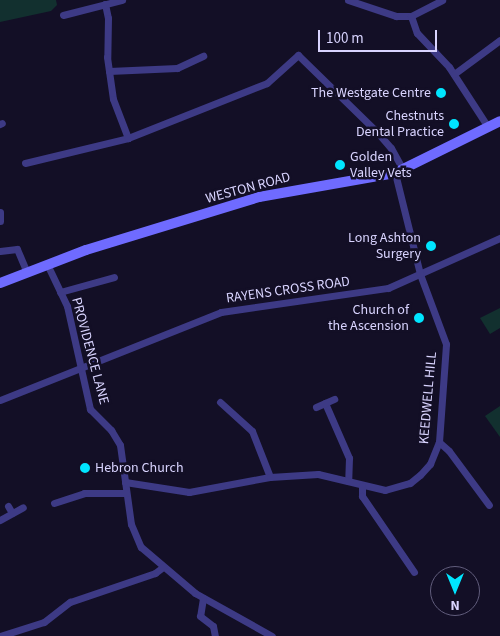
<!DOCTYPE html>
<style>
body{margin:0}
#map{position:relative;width:500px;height:636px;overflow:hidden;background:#130f26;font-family:"Source Sans 3",sans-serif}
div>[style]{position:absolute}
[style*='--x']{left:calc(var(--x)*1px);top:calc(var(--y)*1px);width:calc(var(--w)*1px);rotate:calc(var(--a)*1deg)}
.green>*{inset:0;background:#12302f}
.street>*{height:7px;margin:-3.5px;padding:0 3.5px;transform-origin:3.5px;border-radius:3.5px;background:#3d3a85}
.secondary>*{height:10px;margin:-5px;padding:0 5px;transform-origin:5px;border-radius:5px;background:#6f6bff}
.dots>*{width:14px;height:14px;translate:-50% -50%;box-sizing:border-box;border:2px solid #130f26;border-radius:50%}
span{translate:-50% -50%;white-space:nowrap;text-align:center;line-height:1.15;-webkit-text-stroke:5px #130f26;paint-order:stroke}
.poi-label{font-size:14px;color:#d9d4ff}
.right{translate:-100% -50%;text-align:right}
.left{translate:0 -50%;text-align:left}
.street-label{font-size:14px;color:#d9d4ff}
.north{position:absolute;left:430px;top:566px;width:50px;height:50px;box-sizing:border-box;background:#130f26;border:1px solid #625e7d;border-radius:50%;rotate:180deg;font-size:14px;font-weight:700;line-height:20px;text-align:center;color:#d9d4ff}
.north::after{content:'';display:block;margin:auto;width:18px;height:22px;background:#00e5ff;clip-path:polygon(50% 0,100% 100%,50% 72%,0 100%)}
.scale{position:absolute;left:318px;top:30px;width:119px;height:22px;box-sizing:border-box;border:2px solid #d9d4ff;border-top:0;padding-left:6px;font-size:15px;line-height:18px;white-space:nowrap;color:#d9d4ff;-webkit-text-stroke:4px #130f26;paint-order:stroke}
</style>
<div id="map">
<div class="green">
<div style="clip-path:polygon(0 0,56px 0,57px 5px,51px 11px,0 22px)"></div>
<div style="clip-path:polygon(500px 308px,500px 328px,490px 334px,480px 318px)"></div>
<div style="clip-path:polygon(500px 406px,500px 437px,485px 416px)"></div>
</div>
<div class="street">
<div style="--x:348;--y:0;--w:51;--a:18.4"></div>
<div style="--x:396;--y:16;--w:15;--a:0"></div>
<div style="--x:411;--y:16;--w:35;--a:-27"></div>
<div style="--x:105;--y:4;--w:14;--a:78"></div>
<div style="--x:108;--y:18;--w:39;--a:91"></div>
<div style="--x:107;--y:57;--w:42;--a:81.9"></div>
<div style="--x:113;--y:99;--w:42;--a:69"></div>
<div style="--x:63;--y:15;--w:61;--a:-14.3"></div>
<div style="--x:411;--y:16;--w:18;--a:71"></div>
<div style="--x:417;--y:33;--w:47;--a:46.7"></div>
<div style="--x:449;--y:67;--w:72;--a:57"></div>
<div style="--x:109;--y:71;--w:68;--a:-2.5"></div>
<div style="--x:177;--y:68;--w:29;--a:-25"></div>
<div style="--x:454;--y:74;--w:57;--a:-36.5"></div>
<div style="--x:0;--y:124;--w:2;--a:-27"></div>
<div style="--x:25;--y:163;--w:106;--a:-13.6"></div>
<div style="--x:128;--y:138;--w:149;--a:-21.6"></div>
<div style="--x:267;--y:83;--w:42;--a:-42.1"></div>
<div style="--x:298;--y:55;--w:110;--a:44.3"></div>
<div style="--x:377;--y:132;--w:21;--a:49"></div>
<div style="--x:391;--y:148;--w:25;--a:61"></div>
<div style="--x:0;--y:212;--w:9;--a:90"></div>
<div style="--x:0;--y:251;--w:17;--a:-7"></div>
<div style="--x:17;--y:249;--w:25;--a:67"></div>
<div style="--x:47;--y:264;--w:47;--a:64.5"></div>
<div style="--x:67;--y:306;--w:106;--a:77.4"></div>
<div style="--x:90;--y:409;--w:30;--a:45"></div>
<div style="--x:111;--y:430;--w:17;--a:59"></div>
<div style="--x:120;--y:445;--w:80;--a:82.1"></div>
<div style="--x:131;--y:524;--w:25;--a:67"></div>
<div style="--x:141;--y:547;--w:71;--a:40.4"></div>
<div style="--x:195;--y:593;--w:88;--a:29.2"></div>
<div style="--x:60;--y:292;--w:56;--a:-15.5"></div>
<div style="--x:0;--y:400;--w:238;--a:-21.7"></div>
<div style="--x:221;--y:312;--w:169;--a:-8.2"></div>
<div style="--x:388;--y:288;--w:123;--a:-24.1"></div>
<div style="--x:220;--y:402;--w:43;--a:42.2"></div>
<div style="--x:252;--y:431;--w:49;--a:68.6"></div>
<div style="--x:325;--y:403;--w:60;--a:66.4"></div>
<div style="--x:349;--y:458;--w:23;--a:92"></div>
<div style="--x:316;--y:407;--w:20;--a:-24"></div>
<div style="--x:439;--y:442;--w:13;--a:42"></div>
<div style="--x:449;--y:451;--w:67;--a:53.5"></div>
<div style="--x:125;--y:482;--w:65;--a:8.9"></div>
<div style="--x:189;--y:492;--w:82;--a:-10.5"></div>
<div style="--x:270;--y:477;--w:48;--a:-3.6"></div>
<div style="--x:318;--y:474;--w:69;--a:13.4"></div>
<div style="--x:385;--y:490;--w:26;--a:-16"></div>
<div style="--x:410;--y:483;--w:13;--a:-39"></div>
<div style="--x:420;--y:475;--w:15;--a:-48"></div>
<div style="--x:430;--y:464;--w:24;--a:-68"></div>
<div style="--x:439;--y:442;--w:98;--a:-85.9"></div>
<div style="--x:446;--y:344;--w:75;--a:-110.4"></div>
<div style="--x:420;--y:274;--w:104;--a:-103.9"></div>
<div style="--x:362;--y:486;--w:10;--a:90"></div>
<div style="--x:362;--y:496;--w:92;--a:55.6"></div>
<div style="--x:54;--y:503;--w:32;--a:-18"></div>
<div style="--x:84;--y:493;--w:42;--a:0"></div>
<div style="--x:8;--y:506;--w:8;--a:60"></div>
<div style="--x:0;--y:520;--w:26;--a:-29"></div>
<div style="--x:203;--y:598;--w:18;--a:99"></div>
<div style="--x:200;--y:616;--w:16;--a:38"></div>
<div style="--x:213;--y:626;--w:10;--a:79"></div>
<div style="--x:0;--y:636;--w:46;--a:-17.7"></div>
<div style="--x:44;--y:622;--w:33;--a:-38"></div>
<div style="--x:70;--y:602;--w:90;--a:-18.8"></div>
<div style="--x:155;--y:573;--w:10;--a:-37"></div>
</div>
<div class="secondary">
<div style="--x:0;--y:283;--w:92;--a:-21"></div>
<div style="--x:86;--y:250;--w:181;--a:-17"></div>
<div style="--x:259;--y:197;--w:138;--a:-10"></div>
<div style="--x:395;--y:173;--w:117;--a:-26.3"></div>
</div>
<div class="dots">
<div style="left:441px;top:93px;background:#00e5ff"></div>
<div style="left:454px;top:124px;background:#00e5ff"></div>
<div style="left:340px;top:165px;background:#00e5ff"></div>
<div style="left:431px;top:246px;background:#00e5ff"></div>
<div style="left:419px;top:318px;background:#00e5ff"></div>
<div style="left:85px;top:468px;background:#00e5ff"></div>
</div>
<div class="poi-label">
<span class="right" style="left:431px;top:93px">The Westgate Centre</span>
<span class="right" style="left:444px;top:124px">Chestnuts<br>Dental Practice</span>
<span class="left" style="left:350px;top:165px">Golden<br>Valley Vets</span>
<span class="right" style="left:421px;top:246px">Long Ashton<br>Surgery</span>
<span class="right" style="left:409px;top:318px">Church of<br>the Ascension</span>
<span class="left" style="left:95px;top:468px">Hebron Church</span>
</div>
<div class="street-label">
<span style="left:248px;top:188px;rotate:-15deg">WESTON ROAD</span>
<span style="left:288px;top:290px;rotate:-8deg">RAYENS CROSS ROAD</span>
<span style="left:90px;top:351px;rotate:75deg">PROVIDENCE LANE</span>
<span style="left:428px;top:398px;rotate:-85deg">KEEDWELL HILL</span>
</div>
<div class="north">N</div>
<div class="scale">100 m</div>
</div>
